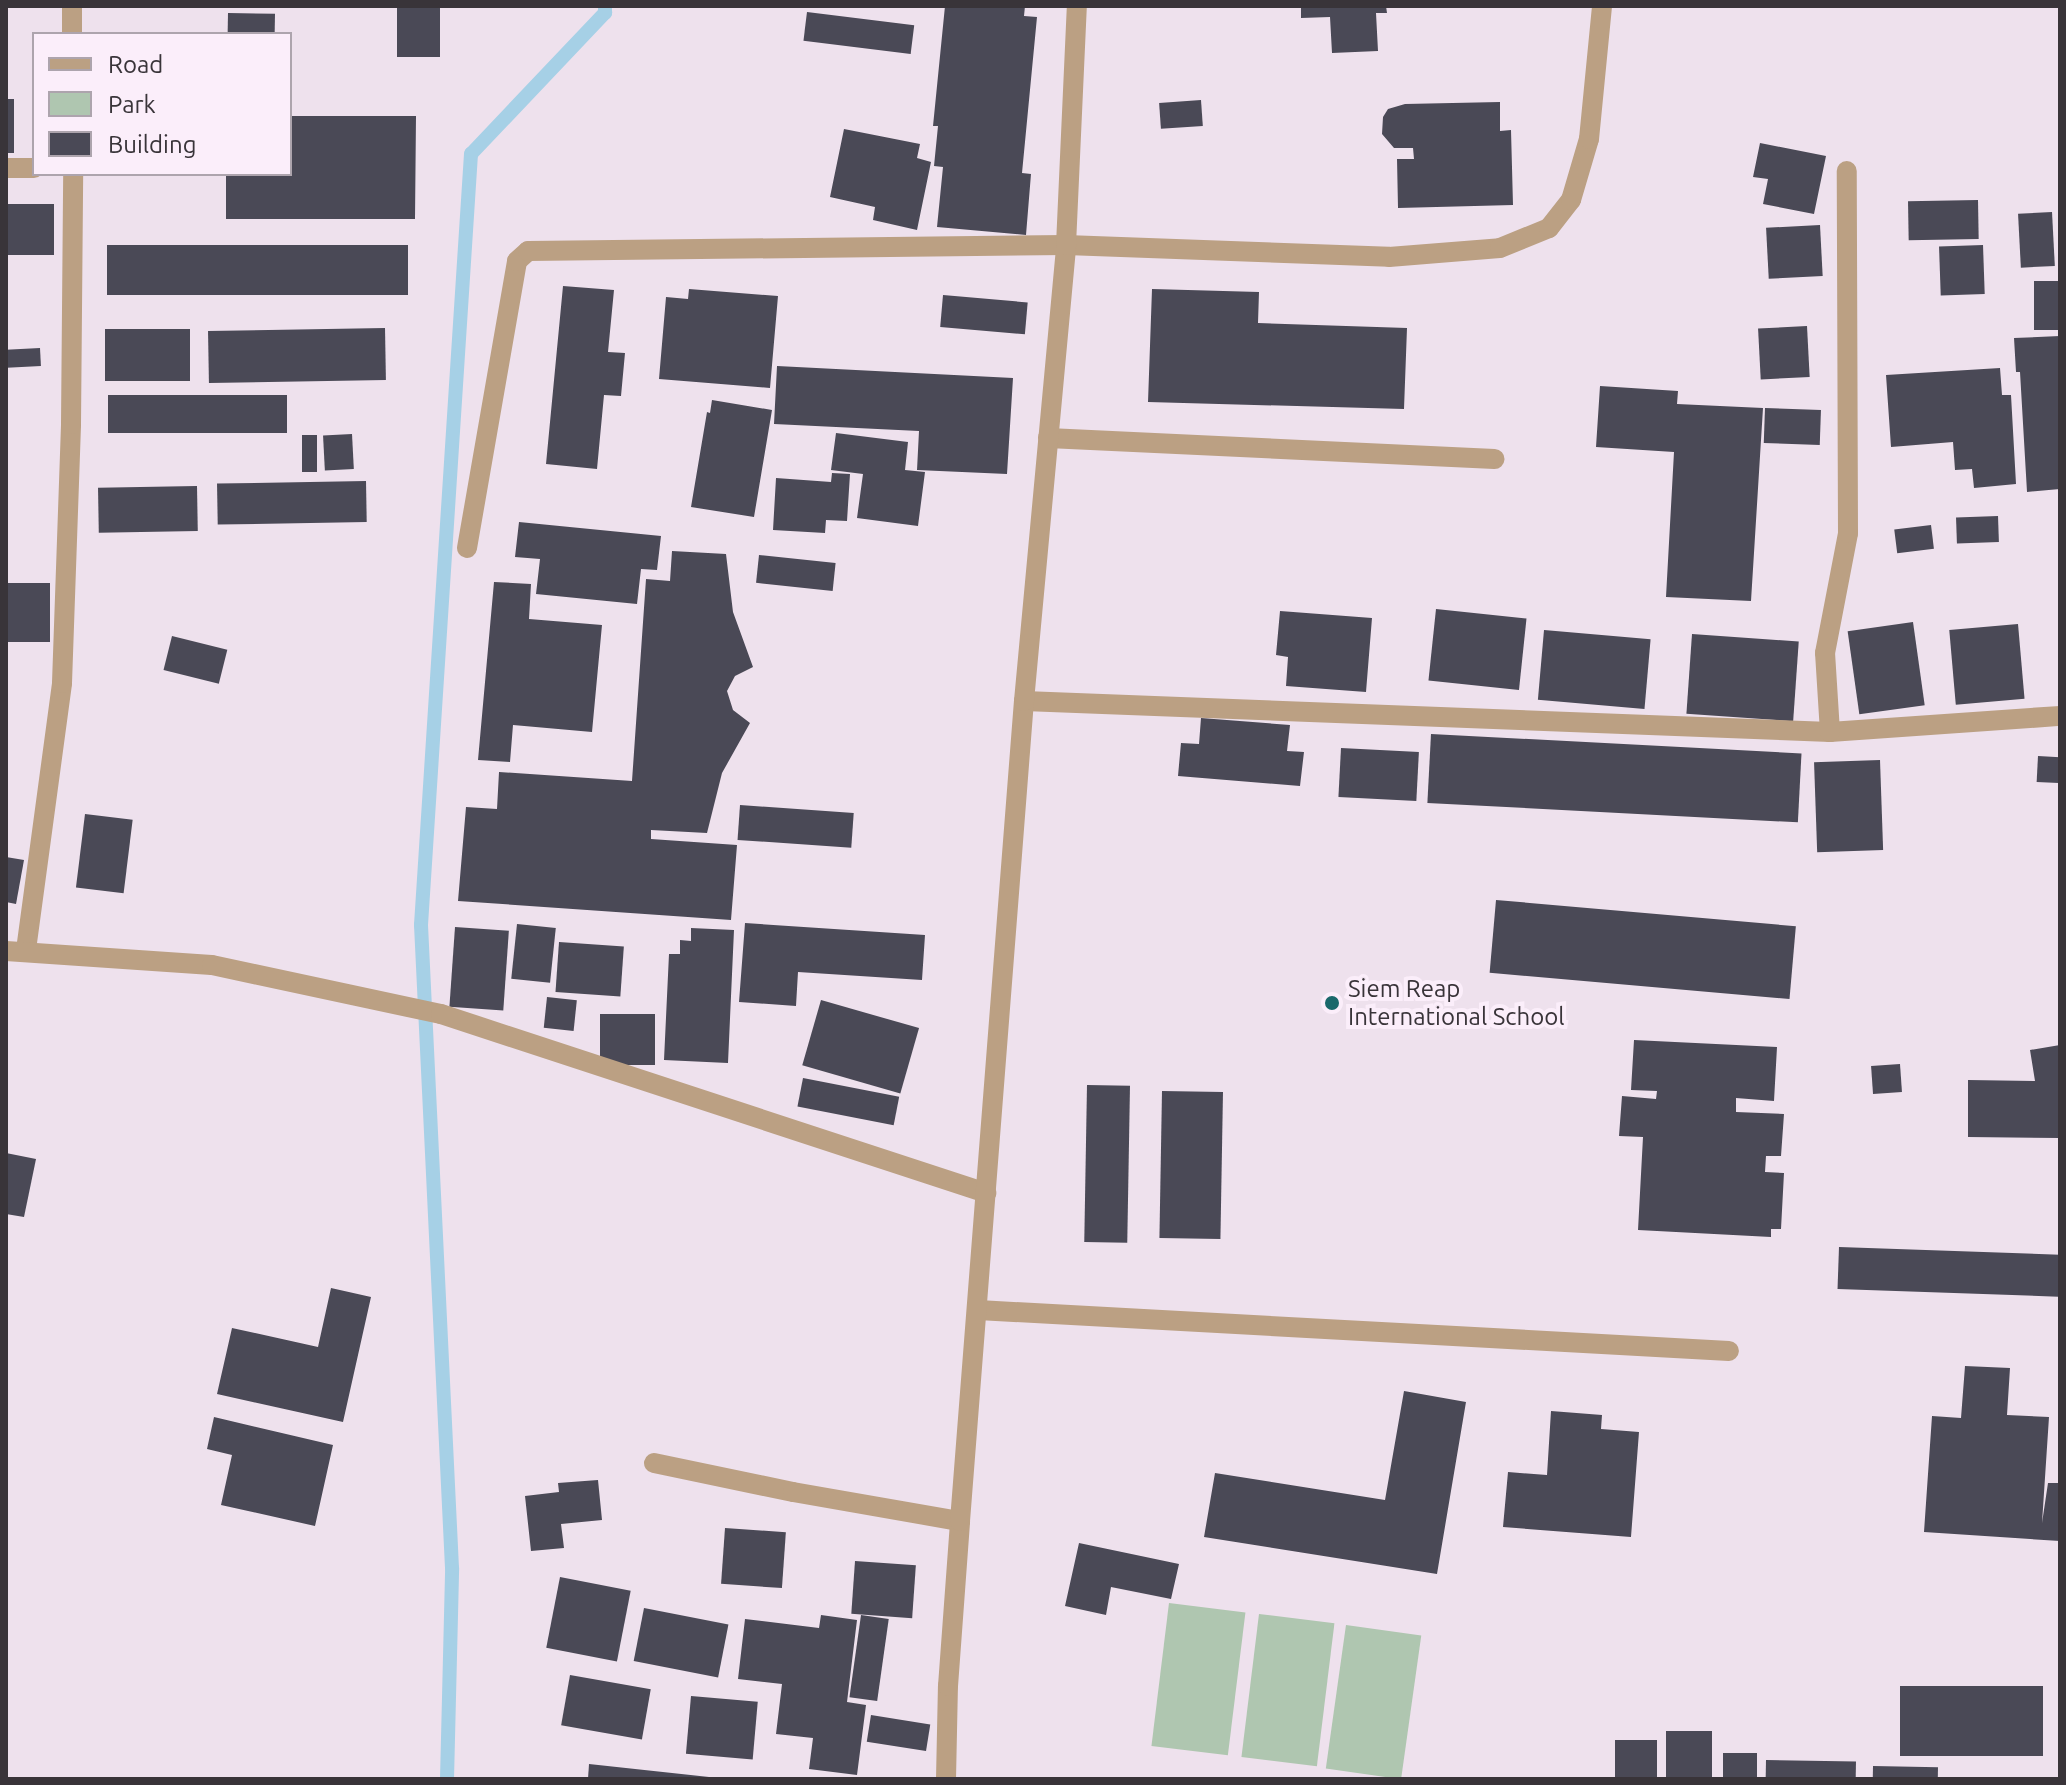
<!DOCTYPE html>
<style>
body{margin:0}
#map{position:relative;width:2066px;height:1785px;overflow:hidden;background:#eee1ed;font-family:Ubuntu,sans-serif}
div>[style]{position:absolute}
[style*='--x']{left:calc(var(--x)*1px);top:calc(var(--y)*1px);width:calc(var(--w)*1px);rotate:calc(var(--a)*1deg)}
.green>*{inset:0;background:#afc6b0;transform-origin:0 0}
.stream>*{height:14px;margin:-7px;padding:0 7px;transform-origin:7px;border-radius:7px;background:#a6d0e6}
.building>*{inset:0;background:#4a4956;transform-origin:0 0}
.service>*{height:20px;margin:-10px;padding:0 10px;transform-origin:10px;border-radius:10px;background:#bba083}
.minor>*{height:20px;margin:-10px;padding:0 10px;transform-origin:10px;border-radius:10px;background:#bba083}
.tertiary>*{height:20px;margin:-10px;padding:0 10px;transform-origin:10px;border-radius:10px;background:#bba083}
.dots>*{width:22px;height:22px;translate:-50% -50%;box-sizing:border-box;border:4px solid #fbeefa;border-radius:50%}
span{translate:-50% -50%;white-space:nowrap;text-align:center;line-height:1.15;-webkit-text-stroke:8px #fbeefa;paint-order:stroke}
.poi-label{font-size:24px;color:#393439}
.left{translate:0 -50%;text-align:left}
.frame{position:absolute;inset:0;border:8px solid #393439;pointer-events:none}
.legend{position:absolute;left:32px;top:32px;width:260px;height:144px;box-sizing:border-box;background:#fbeefa;border:2px solid #ada4ad;margin:0;padding:10px 14px;list-style:none;font-size:24px;color:#393439}
.legend li{display:flex;align-items:center;gap:16px;height:40px}
.legend b{width:40px;border:2px solid #ada4ad}
</style>
<div id="map">
<div class="green">
<div style="left:1169px;top:1603px;width:77px;height:144px;rotate:7deg"></div>
<div style="left:1259px;top:1614px;width:76px;height:144px;rotate:7deg"></div>
<div style="left:1346px;top:1625px;width:76px;height:145px;rotate:8deg"></div>
</div>
<div class="stream">
<div style="--x:447;--y:1779;--w:211;--a:-88.6"></div>
<div style="--x:452;--y:1568;--w:644;--a:-92.76"></div>
<div style="--x:421;--y:925;--w:773;--a:-86.29"></div>
<div style="--x:471;--y:154;--w:195;--a:-46.5"></div>
<div style="--x:605;--y:13;--w:7;--a:-90"></div>
</div>
<div class="building">
<div style="left:397px;top:6px;width:43px;height:51px"></div>
<div style="clip-path:polygon(945px 6px,1025px 6px,1024px 16px,1037px 17px,1022px 173px,1031px 174px,1026px 235px,937px 227px,943px 167px,934px 166px,938px 126px,933px 126px)"></div>
<div style="clip-path:polygon(1301px 6px,1386px 6px,1387px 13px,1376px 13px,1378px 51px,1332px 53px,1330px 17px,1301px 18px)"></div>
<div style="left:807px;top:12px;width:108px;height:29px;rotate:7deg"></div>
<div style="left:228px;top:13px;width:47px;height:21px;rotate:1deg"></div>
<div style="left:6px;top:99px;width:8px;height:54px"></div>
<div style="left:1201px;top:100px;width:26px;height:42px;rotate:86deg"></div>
<div style="clip-path:polygon(1500px 102px,1500px 131px,1511px 130px,1513px 205px,1398px 208px,1397px 159px,1414px 159px,1413px 148px,1394px 148px,1382px 134px,1383px 117px,1388px 109px,1405px 104px)"></div>
<div style="clip-path:polygon(290px 116px,416px 116px,415px 219px,226px 219px,226px 174px,290px 174px)"></div>
<div style="clip-path:polygon(844px 129px,920px 144px,917px 158px,931px 162px,917px 230px,873px 220px,875px 207px,830px 197px)"></div>
<div style="clip-path:polygon(1760px 143px,1826px 156px,1814px 214px,1763px 204px,1768px 179px,1753px 177px)"></div>
<div style="left:1978px;top:200px;width:39px;height:70px;rotate:89deg"></div>
<div style="left:6px;top:204px;width:48px;height:51px"></div>
<div style="left:2052px;top:212px;width:54px;height:34px;rotate:87deg"></div>
<div style="left:1820px;top:225px;width:51px;height:54px;rotate:87deg"></div>
<div style="left:107px;top:245px;width:301px;height:50px"></div>
<div style="left:1983px;top:245px;width:49px;height:44px;rotate:88deg"></div>
<div style="left:2060px;top:281px;width:49px;height:26px;rotate:90deg"></div>
<div style="clip-path:polygon(563px 286px,614px 290px,608px 352px,625px 353px,621px 396px,604px 395px,597px 469px,546px 464px)"></div>
<div style="clip-path:polygon(689px 289px,778px 296px,770px 388px,659px 379px,666px 297px,688px 299px)"></div>
<div style="clip-path:polygon(1152px 289px,1259px 292px,1258px 323px,1407px 328px,1404px 409px,1148px 402px)"></div>
<div style="left:943px;top:295px;width:85px;height:32px;rotate:5deg"></div>
<div style="left:1807px;top:326px;width:51px;height:49px;rotate:87deg"></div>
<div style="left:385px;top:328px;width:52px;height:177px;rotate:89deg"></div>
<div style="left:190px;top:329px;width:52px;height:85px;rotate:90deg"></div>
<div style="clip-path:polygon(2060px 336px,2060px 489px,2027px 492px,2020px 372px,2016px 372px,2014px 338px)"></div>
<div style="left:40px;top:348px;width:18px;height:34px;rotate:87deg"></div>
<div style="clip-path:polygon(777px 366px,1013px 378px,1007px 474px,917px 470px,919px 431px,774px 424px)"></div>
<div style="clip-path:polygon(2000px 368px,2002px 395px,2011px 395px,2016px 484px,1974px 488px,1972px 469px,1955px 470px,1953px 442px,1891px 447px,1886px 375px)"></div>
<div style="clip-path:polygon(1600px 386px,1678px 391px,1677px 404px,1763px 408px,1751px 601px,1666px 597px,1674px 452px,1596px 447px)"></div>
<div style="left:287px;top:395px;width:38px;height:179px;rotate:90deg"></div>
<div style="clip-path:polygon(712px 400px,772px 410px,754px 517px,691px 507px,707px 412px,710px 413px)"></div>
<div style="left:1765px;top:408px;width:56px;height:35px;rotate:2deg"></div>
<div style="clip-path:polygon(836px 433px,908px 442px,905px 470px,925px 472px,918px 526px,857px 518px,863px 474px,831px 470px)"></div>
<div style="left:352px;top:434px;width:35px;height:29px;rotate:87deg"></div>
<div style="left:302px;top:435px;width:15px;height:37px"></div>
<div style="clip-path:polygon(832px 473px,850px 474px,847px 521px,826px 520px,825px 533px,773px 530px,776px 478px,831px 482px)"></div>
<div style="left:366px;top:481px;width:41px;height:149px;rotate:89deg"></div>
<div style="left:197px;top:486px;width:45px;height:99px;rotate:89deg"></div>
<div style="left:1998px;top:516px;width:26px;height:42px;rotate:88deg"></div>
<div style="clip-path:polygon(519px 522px,661px 536px,657px 570px,641px 569px,637px 604px,536px 594px,540px 559px,515px 557px)"></div>
<div style="left:1931px;top:525px;width:24px;height:37px;rotate:83deg"></div>
<div style="clip-path:polygon(672px 551px,726px 554px,733px 612px,753px 667px,735px 676px,727px 691px,733px 710px,750px 723px,722px 773px,707px 833px,651px 830px,651px 839px,737px 845px,731px 920px,458px 901px,466px 807px,497px 809px,499px 772px,632px 781px,646px 579px,670px 581px)"></div>
<div style="left:759px;top:555px;width:77px;height:28px;rotate:6deg"></div>
<div style="clip-path:polygon(494px 582px,531px 584px,529px 619px,602px 625px,592px 732px,513px 725px,510px 762px,478px 760px)"></div>
<div style="left:6px;top:583px;width:44px;height:59px"></div>
<div style="left:1436px;top:609px;width:91px;height:72px;rotate:6deg"></div>
<div style="clip-path:polygon(1280px 611px,1372px 618px,1366px 692px,1286px 686px,1288px 657px,1276px 655px)"></div>
<div style="left:1913px;top:622px;width:84px;height:66px;rotate:82deg"></div>
<div style="left:2018px;top:624px;width:75px;height:69px;rotate:85deg"></div>
<div style="left:1544px;top:630px;width:107px;height:70px;rotate:5deg"></div>
<div style="left:1692px;top:634px;width:107px;height:80px;rotate:4deg"></div>
<div style="left:172px;top:636px;width:57px;height:35px;rotate:14deg"></div>
<div style="clip-path:polygon(1201px 718px,1290px 725px,1287px 751px,1304px 752px,1300px 786px,1178px 776px,1181px 743px,1199px 744px)"></div>
<div style="left:1431px;top:734px;width:371px;height:69px;rotate:3deg"></div>
<div style="left:1341px;top:748px;width:78px;height:49px;rotate:3deg"></div>
<div style="left:2038px;top:756px;width:22px;height:26px;rotate:3deg"></div>
<div style="left:1880px;top:760px;width:90px;height:66px;rotate:88deg"></div>
<div style="left:740px;top:805px;width:114px;height:35px;rotate:4deg"></div>
<div style="left:85px;top:814px;width:48px;height:74px;rotate:7deg"></div>
<div style="clip-path:polygon(6px 857px,24px 860px,16px 904px,6px 902px)"></div>
<div style="left:1496px;top:900px;width:301px;height:73px;rotate:5deg"></div>
<div style="clip-path:polygon(745px 923px,925px 935px,922px 980px,798px 972px,796px 1006px,739px 1002px)"></div>
<div style="left:517px;top:924px;width:39px;height:55px;rotate:6deg"></div>
<div style="left:455px;top:927px;width:54px;height:80px;rotate:4deg"></div>
<div style="clip-path:polygon(691px 928px,734px 930px,728px 1063px,664px 1060px,669px 954px,680px 954px,680px 940px,691px 941px)"></div>
<div style="left:559px;top:942px;width:65px;height:50px;rotate:4deg"></div>
<div style="left:547px;top:997px;width:30px;height:31px;rotate:6deg"></div>
<div style="left:821px;top:1000px;width:102px;height:68px;rotate:16deg"></div>
<div style="left:600px;top:1014px;width:55px;height:51px"></div>
<div style="clip-path:polygon(1634px 1040px,1777px 1047px,1774px 1101px,1736px 1098px,1736px 1112px,1784px 1114px,1781px 1156px,1766px 1156px,1765px 1172px,1784px 1173px,1781px 1229px,1771px 1229px,1771px 1237px,1638px 1230px,1643px 1137px,1619px 1136px,1622px 1096px,1656px 1099px,1657px 1091px,1631px 1090px)"></div>
<div style="clip-path:polygon(2060px 1045px,2060px 1138px,1968px 1137px,1968px 1080px,2035px 1081px,2030px 1050px)"></div>
<div style="left:1900px;top:1064px;width:28px;height:29px;rotate:86deg"></div>
<div style="left:803px;top:1078px;width:98px;height:29px;rotate:11deg"></div>
<div style="left:1087px;top:1085px;width:43px;height:157px;rotate:1deg"></div>
<div style="left:1162px;top:1091px;width:61px;height:147px;rotate:1deg"></div>
<div style="clip-path:polygon(6px 1153px,36px 1159px,24px 1217px,6px 1214px)"></div>
<div style="left:1839px;top:1247px;width:221px;height:42px;rotate:2deg"></div>
<div style="clip-path:polygon(331px 1288px,371px 1297px,343px 1422px,217px 1394px,232px 1328px,318px 1347px)"></div>
<div style="clip-path:polygon(1965px 1366px,2010px 1368px,2007px 1415px,2049px 1417px,2042px 1523px,2048px 1483px,2060px 1483px,2060px 1541px,1924px 1532px,1932px 1416px,1961px 1418px)"></div>
<div style="clip-path:polygon(1404px 1391px,1466px 1402px,1437px 1574px,1204px 1537px,1215px 1473px,1385px 1500px)"></div>
<div style="clip-path:polygon(1551px 1411px,1602px 1415px,1601px 1429px,1639px 1432px,1631px 1537px,1503px 1527px,1508px 1472px,1547px 1475px)"></div>
<div style="clip-path:polygon(214px 1417px,333px 1445px,315px 1526px,221px 1505px,232px 1455px,207px 1449px)"></div>
<div style="clip-path:polygon(598px 1480px,602px 1520px,561px 1524px,564px 1548px,531px 1551px,525px 1496px,559px 1492px,558px 1483px)"></div>
<div style="left:725px;top:1528px;width:61px;height:56px;rotate:4deg"></div>
<div style="clip-path:polygon(1079px 1543px,1179px 1564px,1171px 1599px,1111px 1587px,1106px 1615px,1065px 1606px)"></div>
<div style="left:855px;top:1561px;width:61px;height:53px;rotate:4deg"></div>
<div style="left:560px;top:1577px;width:72px;height:72px;rotate:11deg"></div>
<div style="left:644px;top:1608px;width:86px;height:54px;rotate:11deg"></div>
<div style="clip-path:polygon(821px 1615px,857px 1620px,847px 1702px,866px 1705px,857px 1775px,809px 1769px,813px 1738px,776px 1734px,782px 1684px,738px 1679px,745px 1619px,819px 1628px)"></div>
<div style="left:861px;top:1615px;width:28px;height:83px;rotate:8deg"></div>
<div style="left:570px;top:1675px;width:82px;height:51px;rotate:10deg"></div>
<div style="left:1900px;top:1686px;width:143px;height:70px"></div>
<div style="left:691px;top:1696px;width:67px;height:58px;rotate:5deg"></div>
<div style="left:871px;top:1715px;width:60px;height:27px;rotate:9deg"></div>
<div style="left:1666px;top:1731px;width:46px;height:48px"></div>
<div style="left:1657px;top:1740px;width:39px;height:42px;rotate:90deg"></div>
<div style="left:1723px;top:1753px;width:34px;height:26px"></div>
<div style="left:1766px;top:1760px;width:90px;height:19px;rotate:1deg"></div>
<div style="clip-path:polygon(589px 1764px,709px 1777px,709px 1779px,588px 1779px)"></div>
<div style="left:1873px;top:1766px;width:65px;height:13px;rotate:1deg"></div>
</div>
<div class="service">
<div style="--x:1048;--y:438;--w:447;--a:2.7"></div>
<div style="--x:467;--y:548;--w:291;--a:-80.1"></div>
<div style="--x:517;--y:261;--w:15;--a:-42"></div>
<div style="--x:528;--y:251;--w:538;--a:-0.64"></div>
<div style="--x:1066;--y:245;--w:323;--a:2.1"></div>
<div style="--x:1389;--y:257;--w:111;--a:-4.6"></div>
<div style="--x:1500;--y:248;--w:53;--a:-22.2"></div>
<div style="--x:1549;--y:228;--w:36;--a:-52"></div>
<div style="--x:1571;--y:200;--w:64;--a:-73.6"></div>
<div style="--x:1589;--y:139;--w:134;--a:-84.4"></div>
</div>
<div class="minor">
<div style="--x:72;--y:6;--w:28;--a:90"></div>
<div style="--x:6;--y:168;--w:28;--a:0"></div>
<div style="--x:1024;--y:701;--w:807;--a:2.2"></div>
<div style="--x:1830;--y:732;--w:231;--a:-4"></div>
<div style="--x:1830;--y:732;--w:79;--a:-93.6"></div>
<div style="--x:1825;--y:653;--w:122;--a:-79.1"></div>
<div style="--x:1848;--y:533;--w:362;--a:-90.2"></div>
<div style="--x:26;--y:950;--w:269;--a:-82.3"></div>
<div style="--x:62;--y:683;--w:259;--a:-88"></div>
<div style="--x:71;--y:424;--w:250;--a:-89.5"></div>
<div style="--x:6;--y:951;--w:206;--a:3.9"></div>
<div style="--x:212;--y:965;--w:234;--a:12.1"></div>
<div style="--x:441;--y:1014;--w:574;--a:18.18"></div>
<div style="--x:978;--y:1310;--w:752;--a:3.12"></div>
<div style="--x:654;--y:1463;--w:142;--a:11.8"></div>
<div style="--x:793;--y:1492;--w:169;--a:9.9"></div>
</div>
<div class="tertiary">
<div style="--x:946;--y:1779;--w:93;--a:-88.8"></div>
<div style="--x:948;--y:1686;--w:165;--a:-85.8"></div>
<div style="--x:960;--y:1521;--w:822;--a:-85.54"></div>
<div style="--x:1024;--y:701;--w:458;--a:-84.7"></div>
<div style="--x:1066;--y:245;--w:239;--a:-87.4"></div>
</div>
<div class="dots">
<div style="left:1332px;top:1003px;background:#1a686b"></div>
</div>
<div class="poi-label">
<span class="left" style="left:1348px;top:1003px">Siem Reap<br>International School</span>
</div>
<div class="frame"></div>
<ul class="legend">
<li><b style="height:10px;background:#bba083"></b>Road</li>
<li><b style="height:22px;background:#afc6b0"></b>Park</li>
<li><b style="height:22px;background:#4a4956"></b>Building</li>
</ul>
</div>
